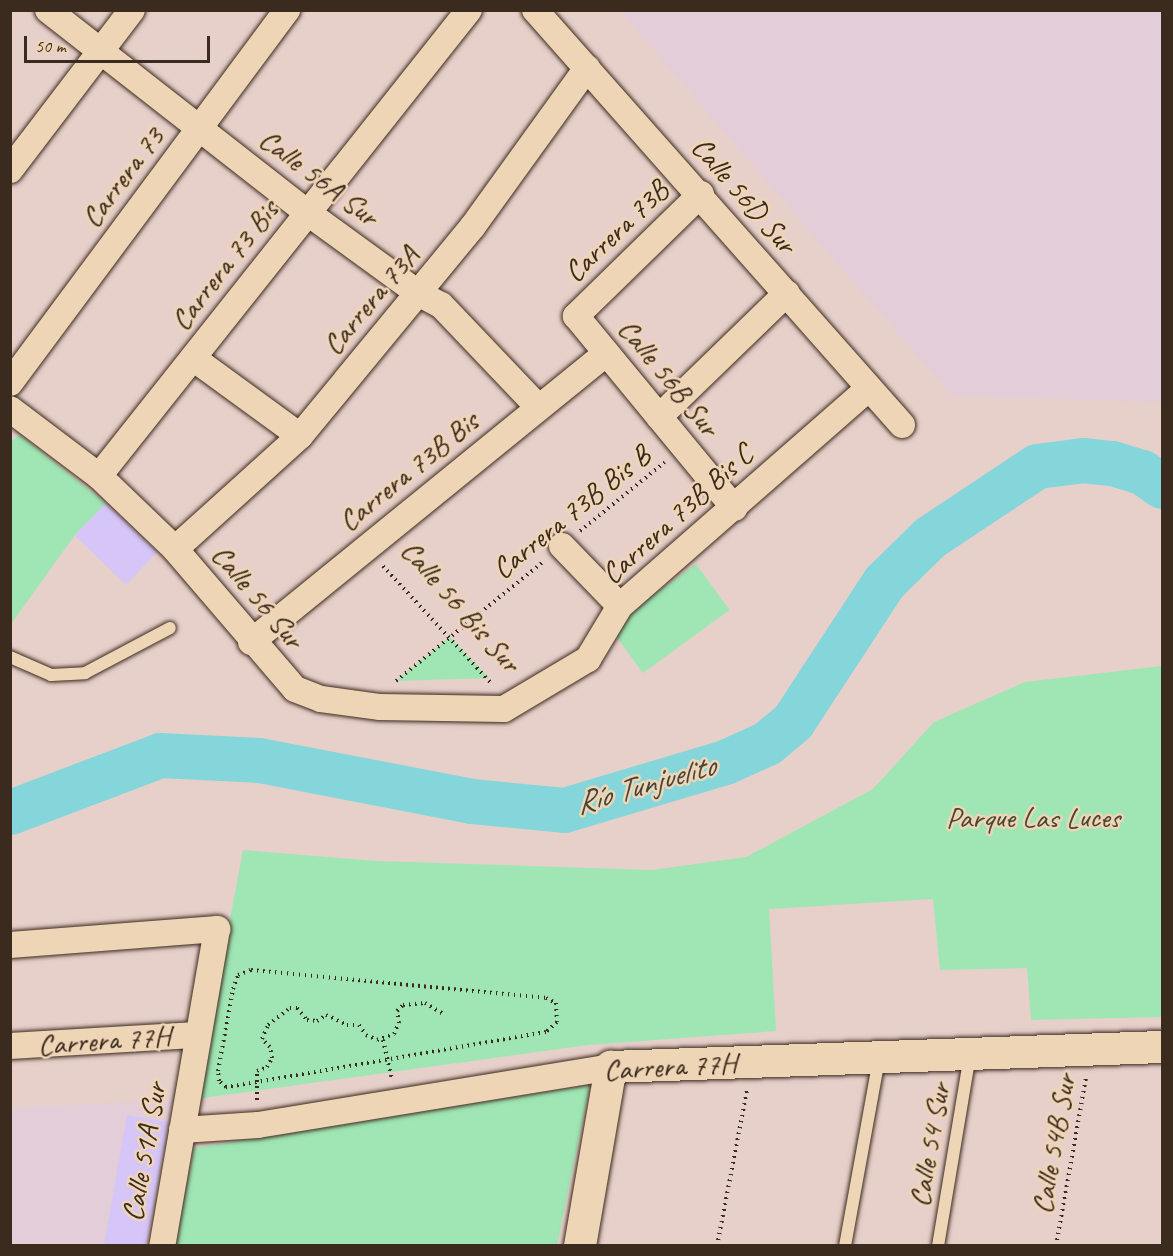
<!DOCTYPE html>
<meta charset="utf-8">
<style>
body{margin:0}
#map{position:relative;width:1173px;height:1256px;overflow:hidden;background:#e7d0ca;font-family:Caveat,sans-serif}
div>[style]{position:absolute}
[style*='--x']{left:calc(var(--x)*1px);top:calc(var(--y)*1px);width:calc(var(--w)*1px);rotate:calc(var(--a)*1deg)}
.built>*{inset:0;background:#e2cdd8}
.green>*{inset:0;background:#9fe6b4;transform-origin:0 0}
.river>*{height:45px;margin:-22.5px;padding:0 22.5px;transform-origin:22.5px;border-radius:22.5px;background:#84d6db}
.building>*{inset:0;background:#d6c5f7;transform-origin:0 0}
.path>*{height:4px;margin-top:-2px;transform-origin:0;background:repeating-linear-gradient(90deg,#3b2a1e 0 1.5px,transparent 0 6px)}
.roads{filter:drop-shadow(0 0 2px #3b2a1e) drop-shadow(0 0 2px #3b2a1e)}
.service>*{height:12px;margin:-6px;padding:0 6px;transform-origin:6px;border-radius:6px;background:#eed5b6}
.minor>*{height:26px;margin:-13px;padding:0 13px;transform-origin:13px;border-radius:13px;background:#eed5b6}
.tertiary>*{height:32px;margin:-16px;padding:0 16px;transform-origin:16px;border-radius:16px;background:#eed5b6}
span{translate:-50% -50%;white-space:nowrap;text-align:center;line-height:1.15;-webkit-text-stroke:5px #eed5b6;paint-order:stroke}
.street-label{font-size:30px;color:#3b2a1e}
.park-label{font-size:30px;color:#4a4634}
.water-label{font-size:32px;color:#46443a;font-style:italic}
.frame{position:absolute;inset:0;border:12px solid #3b2a1e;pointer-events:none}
.scale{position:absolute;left:24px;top:36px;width:186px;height:27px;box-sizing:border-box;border:3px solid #3b2a1e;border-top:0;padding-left:8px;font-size:18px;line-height:21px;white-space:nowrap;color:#3b2a1e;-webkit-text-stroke:4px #eed5b6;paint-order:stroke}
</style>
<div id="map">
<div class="built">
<div style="clip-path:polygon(620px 11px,1162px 11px,1162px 402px,952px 396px)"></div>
<div style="clip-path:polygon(173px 1100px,142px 1245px,11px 1245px,10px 1108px)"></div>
</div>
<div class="green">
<div style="clip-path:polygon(20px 435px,106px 503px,75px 535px,11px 624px,11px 441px)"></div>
<div style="left:696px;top:564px;width:57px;height:107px;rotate:54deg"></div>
<div style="clip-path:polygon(450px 637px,489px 678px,396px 681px)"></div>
<div style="clip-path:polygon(1162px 666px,1162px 1017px,1031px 1020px,1027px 968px,940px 970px,933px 899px,769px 909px,776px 1031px,588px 1045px,196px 1099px,243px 850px,376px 861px,652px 870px,746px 857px,873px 789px,934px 722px,1025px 682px)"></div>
<div style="clip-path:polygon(590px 1085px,557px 1245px,174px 1246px,194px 1148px)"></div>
</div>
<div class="river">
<div style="--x:10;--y:812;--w:160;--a:-20.8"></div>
<div style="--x:160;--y:755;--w:99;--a:2.9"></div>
<div style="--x:259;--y:760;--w:216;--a:10.9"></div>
<div style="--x:471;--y:801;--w:93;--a:5.5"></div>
<div style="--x:564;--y:810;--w:168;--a:-16.6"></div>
<div style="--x:725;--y:762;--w:46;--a:-24.3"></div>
<div style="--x:767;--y:743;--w:34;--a:-40"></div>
<div style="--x:793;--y:721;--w:166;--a:-56.8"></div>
<div style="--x:884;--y:582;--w:64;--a:-44.4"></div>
<div style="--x:930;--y:537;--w:128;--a:-33.6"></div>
<div style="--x:1037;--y:466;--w:46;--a:-7.4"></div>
<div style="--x:1083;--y:460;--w:29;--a:6"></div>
<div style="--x:1112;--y:463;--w:31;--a:17"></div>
<div style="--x:1142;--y:472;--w:24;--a:35"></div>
</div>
<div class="building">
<div style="left:106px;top:503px;width:71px;height:45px;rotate:44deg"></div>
<div style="left:127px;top:1115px;width:42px;height:133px;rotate:10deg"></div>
</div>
<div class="path">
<div style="--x:580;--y:531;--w:109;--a:-39.1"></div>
<div style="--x:383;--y:566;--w:161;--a:47.3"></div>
<div style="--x:396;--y:681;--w:191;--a:-39"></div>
<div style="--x:251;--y:970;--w:296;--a:5.4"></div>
<div style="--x:546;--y:998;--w:11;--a:27"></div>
<div style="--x:556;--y:1003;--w:19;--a:87"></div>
<div style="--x:557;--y:1022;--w:15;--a:138"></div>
<div style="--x:546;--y:1032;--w:325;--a:170.2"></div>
<div style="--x:226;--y:1087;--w:9;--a:-139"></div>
<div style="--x:219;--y:1081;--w:10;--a:-96"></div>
<div style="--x:218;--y:1071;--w:83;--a:-79.6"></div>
<div style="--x:233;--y:989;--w:15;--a:-70"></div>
<div style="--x:238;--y:975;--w:14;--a:-21"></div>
<div style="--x:383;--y:1040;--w:39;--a:77"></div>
<div style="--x:257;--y:1100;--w:29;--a:-90"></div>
<div style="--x:257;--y:1071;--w:11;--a:-22"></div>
<div style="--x:267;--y:1067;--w:10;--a:-61"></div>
<div style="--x:272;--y:1058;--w:11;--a:-100"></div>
<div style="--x:270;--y:1047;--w:11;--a:-135"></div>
<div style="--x:262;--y:1039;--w:15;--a:-67"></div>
<div style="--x:268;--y:1025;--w:28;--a:-38"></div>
<div style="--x:290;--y:1008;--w:7;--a:0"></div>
<div style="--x:297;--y:1008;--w:16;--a:50"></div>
<div style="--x:307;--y:1020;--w:10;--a:6"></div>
<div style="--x:317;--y:1021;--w:11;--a:-34"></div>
<div style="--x:326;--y:1015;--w:23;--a:25"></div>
<div style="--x:347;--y:1025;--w:12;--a:0"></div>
<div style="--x:359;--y:1025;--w:12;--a:55"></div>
<div style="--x:366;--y:1035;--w:12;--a:24"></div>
<div style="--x:377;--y:1040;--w:18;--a:-19"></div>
<div style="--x:394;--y:1034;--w:12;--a:-66"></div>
<div style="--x:399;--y:1023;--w:12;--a:-99"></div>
<div style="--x:397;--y:1011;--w:8;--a:-45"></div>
<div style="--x:403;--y:1005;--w:22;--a:-5"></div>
<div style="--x:425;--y:1003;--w:21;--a:31"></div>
<div style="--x:717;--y:1246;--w:159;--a:-79.1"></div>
<div style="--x:1056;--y:1246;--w:171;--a:-79.9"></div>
</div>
<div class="roads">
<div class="service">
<div style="--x:10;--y:657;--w:45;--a:23.7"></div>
<div style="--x:51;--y:675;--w:34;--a:-3"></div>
<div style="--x:85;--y:673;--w:96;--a:-27.9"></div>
<div style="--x:845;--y:1246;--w:191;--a:-79.7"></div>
<div style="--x:938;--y:1246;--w:195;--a:-80.5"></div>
</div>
<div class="minor">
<div style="--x:48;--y:10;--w:330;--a:38"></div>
<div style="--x:308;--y:213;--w:136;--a:36"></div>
<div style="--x:418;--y:293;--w:26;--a:28"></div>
<div style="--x:441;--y:305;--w:141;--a:46.4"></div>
<div style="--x:535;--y:10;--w:554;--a:48.51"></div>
<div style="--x:10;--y:170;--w:201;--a:-52.7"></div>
<div style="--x:701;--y:194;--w:175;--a:135.7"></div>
<div style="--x:576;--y:316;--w:249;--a:50.5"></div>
<div style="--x:193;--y:358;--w:132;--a:36.1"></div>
<div style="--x:10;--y:383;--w:465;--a:-53.4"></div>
<div style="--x:10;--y:409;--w:111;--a:37"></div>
<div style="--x:99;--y:476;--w:105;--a:43.8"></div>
<div style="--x:175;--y:549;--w:184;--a:49.4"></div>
<div style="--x:295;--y:689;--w:28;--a:21"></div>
<div style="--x:321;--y:699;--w:60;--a:7.7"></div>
<div style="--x:380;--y:707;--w:124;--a:0.9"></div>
<div style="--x:504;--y:709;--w:98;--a:-30.8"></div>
<div style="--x:588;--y:659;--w:62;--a:-58.9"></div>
<div style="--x:620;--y:606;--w:331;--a:-41.2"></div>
<div style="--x:659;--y:417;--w:178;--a:-44.1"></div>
<div style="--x:99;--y:476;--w:595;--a:-51.55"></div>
<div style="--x:562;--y:546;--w:83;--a:46"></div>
<div style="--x:175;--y:549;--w:169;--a:-42.1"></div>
<div style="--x:300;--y:436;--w:272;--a:-50.5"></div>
<div style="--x:473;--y:226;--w:195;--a:-54.2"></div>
<div style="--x:251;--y:642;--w:458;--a:-39.1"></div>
<div style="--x:10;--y:945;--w:208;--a:-4.4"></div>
<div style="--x:217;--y:929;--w:322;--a:99.8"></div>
<div style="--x:10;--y:1046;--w:187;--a:-3.4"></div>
<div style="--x:182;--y:1130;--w:76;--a:-3.8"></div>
<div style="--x:258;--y:1125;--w:358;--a:-9.3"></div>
</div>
<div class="tertiary">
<div style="--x:580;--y:1246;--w:182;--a:-80.2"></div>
<div style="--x:611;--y:1067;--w:551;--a:-2.08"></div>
</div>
</div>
<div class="street-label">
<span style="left:122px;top:177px;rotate:-53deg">Carrera 73</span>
<span style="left:319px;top:177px;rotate:37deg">Calle 56A Sur</span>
<span style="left:744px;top:195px;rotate:49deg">Calle 56D Sur</span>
<span style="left:616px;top:231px;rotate:-44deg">Carrera 73B</span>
<span style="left:224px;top:265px;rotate:-52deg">Carrera 73 Bis</span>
<span style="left:370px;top:300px;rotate:-50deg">Carrera 73A</span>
<span style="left:669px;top:377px;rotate:51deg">Calle 56B Sur</span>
<span style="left:408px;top:471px;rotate:-39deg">Carrera 73B Bis</span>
<span style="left:571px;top:512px;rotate:-39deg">Carrera 73B Bis B</span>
<span style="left:677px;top:514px;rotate:-42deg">Carrera 73B Bis C</span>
<span style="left:258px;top:596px;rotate:50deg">Calle 56 Sur</span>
<span style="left:461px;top:606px;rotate:49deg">Calle 56 Bis Sur</span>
<span style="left:104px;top:1040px;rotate:-4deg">Carrera 77H</span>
<span style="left:670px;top:1066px;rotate:-3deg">Carrera 77H</span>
<span style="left:1053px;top:1144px;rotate:-80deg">Calle 54B Sur</span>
<span style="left:929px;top:1145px;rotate:-80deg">Calle 54 Sur</span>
<span style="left:144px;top:1152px;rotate:-80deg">Calle 51A Sur</span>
</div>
<div class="park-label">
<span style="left:1033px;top:817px">Parque Las Luces</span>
</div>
<div class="water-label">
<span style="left:645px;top:785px;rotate:-16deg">Río Tunjuelito</span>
</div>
<div class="frame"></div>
<div class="scale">50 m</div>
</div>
